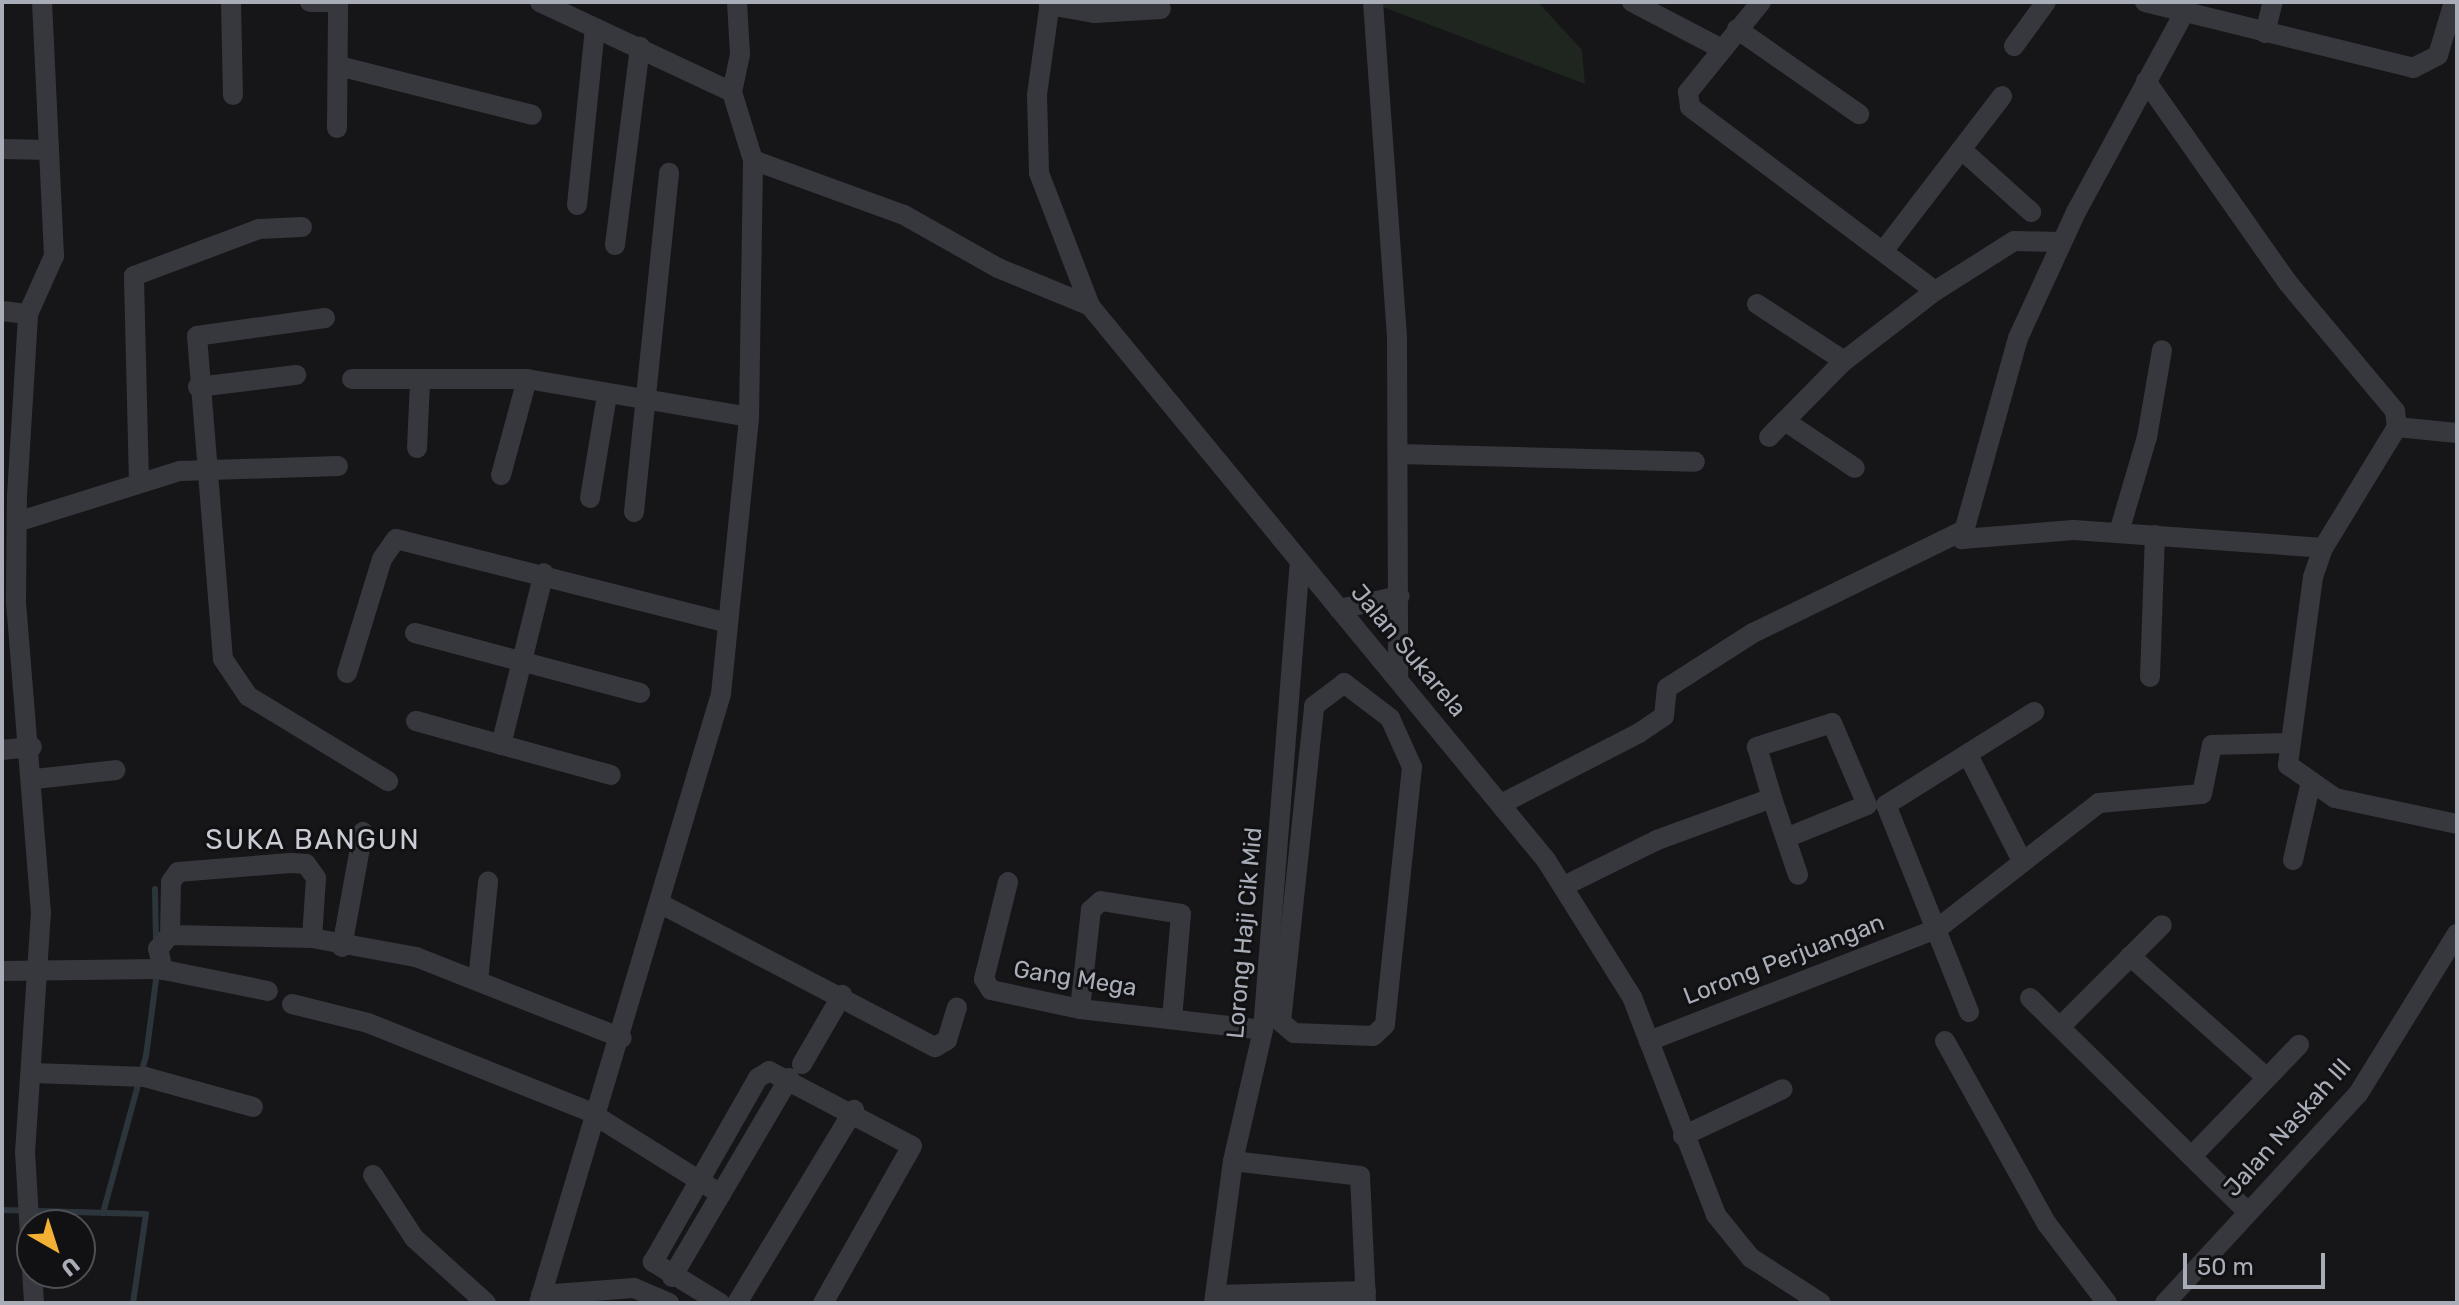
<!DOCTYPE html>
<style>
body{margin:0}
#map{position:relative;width:2459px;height:1305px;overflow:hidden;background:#161618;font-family:Rubik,sans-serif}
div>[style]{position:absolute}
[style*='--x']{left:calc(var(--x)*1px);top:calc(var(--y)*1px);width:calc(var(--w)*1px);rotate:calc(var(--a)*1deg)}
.green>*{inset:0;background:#1e261f}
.stream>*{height:6px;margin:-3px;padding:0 3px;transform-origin:3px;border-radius:3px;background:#2c353c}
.minor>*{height:20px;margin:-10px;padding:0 10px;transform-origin:10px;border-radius:10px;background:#37383d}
span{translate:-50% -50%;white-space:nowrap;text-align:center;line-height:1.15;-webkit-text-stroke:6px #111113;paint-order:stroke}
.street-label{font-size:24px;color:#a8adb8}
.quarter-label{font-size:28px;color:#c9ccd4;letter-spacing:2px}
.frame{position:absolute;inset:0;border:4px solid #a8adb8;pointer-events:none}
.north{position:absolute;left:16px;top:1209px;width:80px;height:80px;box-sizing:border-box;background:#111113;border:2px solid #4d4f55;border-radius:50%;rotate:141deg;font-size:22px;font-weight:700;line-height:32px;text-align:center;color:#a8adb8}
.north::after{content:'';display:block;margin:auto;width:28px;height:36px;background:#f2b134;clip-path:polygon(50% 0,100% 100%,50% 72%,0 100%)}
.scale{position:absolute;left:2183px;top:1253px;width:142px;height:36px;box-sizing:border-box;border:4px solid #a8adb8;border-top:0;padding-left:10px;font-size:24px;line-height:28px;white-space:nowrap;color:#a8adb8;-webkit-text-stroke:6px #111113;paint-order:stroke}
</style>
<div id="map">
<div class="green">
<div style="clip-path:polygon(1370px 2px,1538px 2px,1582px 50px,1585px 84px)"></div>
</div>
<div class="stream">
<div style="--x:155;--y:889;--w:53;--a:88.9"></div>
<div style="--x:2;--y:1210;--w:144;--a:1.6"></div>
<div style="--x:146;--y:1214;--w:90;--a:98.3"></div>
<div style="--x:103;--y:1213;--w:163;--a:-74.7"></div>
<div style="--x:146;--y:1056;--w:84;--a:-82.5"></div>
</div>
<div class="minor">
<div style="--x:231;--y:2;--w:93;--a:88.8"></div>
<div style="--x:310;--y:2;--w:28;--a:0"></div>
<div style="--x:1050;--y:2;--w:94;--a:98"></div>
<div style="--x:1037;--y:95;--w:78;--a:88.5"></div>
<div style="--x:1039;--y:173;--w:142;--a:69"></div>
<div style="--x:1090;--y:306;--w:718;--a:50.54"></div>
<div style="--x:1546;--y:860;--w:162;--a:57.9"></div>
<div style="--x:1632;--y:997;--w:234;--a:68.9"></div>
<div style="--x:1716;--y:1215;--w:55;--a:50.9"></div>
<div style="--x:1751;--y:1258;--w:83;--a:32.7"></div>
<div style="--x:1373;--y:2;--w:338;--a:85.9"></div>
<div style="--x:1397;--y:339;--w:341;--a:89.8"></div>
<div style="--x:1632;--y:2;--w:99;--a:27.6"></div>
<div style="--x:1761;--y:2;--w:116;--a:129"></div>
<div style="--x:1688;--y:92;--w:15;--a:82"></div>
<div style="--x:1690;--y:107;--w:306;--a:36.9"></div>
<div style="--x:2145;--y:2;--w:276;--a:13.8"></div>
<div style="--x:2413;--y:68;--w:28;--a:-27"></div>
<div style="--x:2438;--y:55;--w:55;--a:-73.2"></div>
<div style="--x:1049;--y:5;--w:47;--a:9.9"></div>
<div style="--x:1095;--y:13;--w:66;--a:-3.5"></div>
<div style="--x:2183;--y:15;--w:224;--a:118.5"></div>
<div style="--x:2076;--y:212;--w:139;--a:114.7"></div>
<div style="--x:2018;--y:338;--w:209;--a:105.6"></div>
<div style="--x:1962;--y:539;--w:112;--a:-4.6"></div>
<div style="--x:2074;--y:530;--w:250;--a:4.1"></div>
<div style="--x:1737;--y:29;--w:149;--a:34.9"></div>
<div style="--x:2265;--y:33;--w:32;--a:-76"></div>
<div style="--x:2014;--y:46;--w:54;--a:-54"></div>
<div style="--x:339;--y:66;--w:199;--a:14.2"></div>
<div style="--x:2146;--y:81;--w:247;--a:54.9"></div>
<div style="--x:2288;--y:283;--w:167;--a:50.1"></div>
<div style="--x:2395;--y:411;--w:16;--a:83"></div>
<div style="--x:2397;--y:427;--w:142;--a:121.4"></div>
<div style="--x:2323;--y:548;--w:31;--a:109"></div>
<div style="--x:2313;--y:577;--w:190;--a:97.6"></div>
<div style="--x:2288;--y:765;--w:57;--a:35.1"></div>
<div style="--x:2335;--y:798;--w:125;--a:12"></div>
<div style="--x:732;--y:92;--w:39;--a:-78"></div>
<div style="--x:740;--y:54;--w:52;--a:-93.3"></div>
<div style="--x:337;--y:128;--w:126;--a:-89.5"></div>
<div style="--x:2;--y:149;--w:47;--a:1.2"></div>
<div style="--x:1962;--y:150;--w:93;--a:41.9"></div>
<div style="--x:753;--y:160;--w:161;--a:20"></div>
<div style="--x:904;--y:215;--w:108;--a:29.4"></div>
<div style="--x:998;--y:268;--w:100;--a:22.4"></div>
<div style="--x:577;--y:205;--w:178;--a:-84.2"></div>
<div style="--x:615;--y:245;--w:200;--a:-82.8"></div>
<div style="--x:1884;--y:250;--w:194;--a:-52.5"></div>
<div style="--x:1757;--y:304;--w:104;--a:33.2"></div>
<div style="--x:2;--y:311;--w:26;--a:7"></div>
<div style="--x:325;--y:318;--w:129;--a:172"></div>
<div style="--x:197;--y:336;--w:324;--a:85.4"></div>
<div style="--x:223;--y:659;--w:45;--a:56"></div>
<div style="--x:248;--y:696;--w:164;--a:31.3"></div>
<div style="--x:352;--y:379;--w:175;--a:0"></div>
<div style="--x:527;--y:379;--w:225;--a:9.7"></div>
<div style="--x:198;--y:387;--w:99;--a:-7"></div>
<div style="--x:1785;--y:421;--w:84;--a:33.9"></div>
<div style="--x:2397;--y:427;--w:60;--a:5.7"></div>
<div style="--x:1769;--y:437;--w:107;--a:-45.4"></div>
<div style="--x:1844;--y:361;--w:115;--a:-37.6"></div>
<div style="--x:1935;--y:291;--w:93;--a:-32.3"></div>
<div style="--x:2014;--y:241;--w:47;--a:1.2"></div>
<div style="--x:417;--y:448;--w:66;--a:-87.4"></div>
<div style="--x:1398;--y:454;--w:297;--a:1.5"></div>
<div style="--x:501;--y:475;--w:99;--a:-74.8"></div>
<div style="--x:139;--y:483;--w:207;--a:-91.4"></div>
<div style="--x:134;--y:276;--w:134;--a:-20.6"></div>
<div style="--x:259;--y:229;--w:43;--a:-2.7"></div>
<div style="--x:590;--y:498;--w:104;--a:-80.6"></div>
<div style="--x:634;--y:512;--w:341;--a:-84.1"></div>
<div style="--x:20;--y:521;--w:168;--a:-17.4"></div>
<div style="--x:180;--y:471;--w:158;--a:-1.8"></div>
<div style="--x:2119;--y:532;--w:99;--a:-73.6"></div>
<div style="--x:2147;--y:437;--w:88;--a:-80.2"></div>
<div style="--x:1339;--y:609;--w:62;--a:-12"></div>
<div style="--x:415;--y:633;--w:233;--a:14.9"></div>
<div style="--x:347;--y:673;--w:119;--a:-72.9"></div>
<div style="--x:382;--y:559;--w:24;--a:-55"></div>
<div style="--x:396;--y:539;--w:342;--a:14.2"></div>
<div style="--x:2150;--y:677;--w:142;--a:-88"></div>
<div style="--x:1344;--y:683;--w:58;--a:37.3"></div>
<div style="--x:1390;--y:718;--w:54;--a:65.8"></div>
<div style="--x:1412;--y:767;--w:259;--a:96"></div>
<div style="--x:1385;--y:1025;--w:16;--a:137"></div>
<div style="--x:1373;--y:1036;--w:79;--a:-177.8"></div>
<div style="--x:1294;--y:1033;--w:17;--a:-140"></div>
<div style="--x:1281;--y:1022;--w:318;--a:-84"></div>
<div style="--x:1314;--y:706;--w:38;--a:-37"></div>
<div style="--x:416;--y:721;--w:202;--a:15.5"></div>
<div style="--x:501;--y:745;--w:177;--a:-76"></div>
<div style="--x:2;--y:750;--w:30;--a:-6"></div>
<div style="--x:1968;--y:755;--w:112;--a:63"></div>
<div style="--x:35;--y:779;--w:81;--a:-6.3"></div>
<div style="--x:1501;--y:804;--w:155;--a:-27.2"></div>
<div style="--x:1639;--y:733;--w:30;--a:-34"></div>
<div style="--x:1664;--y:716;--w:28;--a:-84"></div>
<div style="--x:1667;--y:688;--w:102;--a:-32.6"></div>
<div style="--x:1753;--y:633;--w:230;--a:-26"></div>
<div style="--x:1786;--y:838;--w:87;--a:-22.2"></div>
<div style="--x:1867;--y:805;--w:89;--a:-113.1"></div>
<div style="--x:1832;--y:723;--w:79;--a:162.3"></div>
<div style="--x:1757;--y:747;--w:53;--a:73.6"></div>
<div style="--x:1772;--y:798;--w:81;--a:71.3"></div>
<div style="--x:2293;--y:860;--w:76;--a:-77.1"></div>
<div style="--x:1008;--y:882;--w:100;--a:103.9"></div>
<div style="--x:984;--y:979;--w:13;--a:58"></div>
<div style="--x:991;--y:990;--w:91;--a:12.1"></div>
<div style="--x:1080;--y:1009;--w:184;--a:6.5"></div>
<div style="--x:1564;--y:886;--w:104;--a:-26.3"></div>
<div style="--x:1657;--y:840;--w:122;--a:-20.1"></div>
<div style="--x:661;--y:904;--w:309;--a:27.6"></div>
<div style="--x:935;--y:1047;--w:14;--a:-30"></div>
<div style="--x:947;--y:1040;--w:34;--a:-73"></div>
<div style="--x:170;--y:935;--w:53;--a:-88.9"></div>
<div style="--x:171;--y:882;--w:12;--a:-55"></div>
<div style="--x:178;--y:872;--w:113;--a:-4.6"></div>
<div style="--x:291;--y:863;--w:15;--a:4"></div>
<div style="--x:306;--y:864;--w:17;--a:54"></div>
<div style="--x:316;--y:878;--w:60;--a:93.8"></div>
<div style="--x:342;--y:947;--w:117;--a:-79.7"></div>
<div style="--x:2130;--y:956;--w:183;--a:41.7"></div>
<div style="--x:163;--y:970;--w:22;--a:-103"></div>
<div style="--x:158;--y:949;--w:18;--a:-49"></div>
<div style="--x:170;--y:935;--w:142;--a:1.2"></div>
<div style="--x:312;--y:938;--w:106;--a:10.4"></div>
<div style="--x:416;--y:957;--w:221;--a:21.5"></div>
<div style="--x:2;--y:971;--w:157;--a:-0.7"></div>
<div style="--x:159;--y:969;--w:111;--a:11.4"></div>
<div style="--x:478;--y:981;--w:100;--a:-84.2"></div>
<div style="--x:2030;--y:998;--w:304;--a:44.5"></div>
<div style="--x:292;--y:1004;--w:78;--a:14"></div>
<div style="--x:368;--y:1023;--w:237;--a:21.8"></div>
<div style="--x:588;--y:1111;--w:157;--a:32"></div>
<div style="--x:1080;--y:1009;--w:100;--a:-83.7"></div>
<div style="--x:1091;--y:910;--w:13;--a:-42"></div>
<div style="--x:1101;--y:901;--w:81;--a:9.2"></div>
<div style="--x:1181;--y:914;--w:105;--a:94.9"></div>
<div style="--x:1969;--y:1012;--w:223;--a:-111.8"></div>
<div style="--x:1886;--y:805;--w:175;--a:-32.1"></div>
<div style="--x:2060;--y:1027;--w:144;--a:-45"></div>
<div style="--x:1649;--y:1041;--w:309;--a:-21.3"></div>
<div style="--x:1937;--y:929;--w:205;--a:-37.9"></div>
<div style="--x:2099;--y:803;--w:103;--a:-5"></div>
<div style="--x:2202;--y:794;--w:50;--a:-78.5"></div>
<div style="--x:2212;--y:745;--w:76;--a:-1.5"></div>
<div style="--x:1945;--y:1041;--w:210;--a:60.9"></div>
<div style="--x:2047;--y:1224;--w:99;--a:52.8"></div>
<div style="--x:802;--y:1064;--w:80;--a:-59.9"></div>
<div style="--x:34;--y:1073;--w:111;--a:2.1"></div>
<div style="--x:145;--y:1077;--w:112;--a:15.5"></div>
<div style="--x:1683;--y:1136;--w:110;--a:-25.2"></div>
<div style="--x:2193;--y:1155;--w:153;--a:-46.1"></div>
<div style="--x:1233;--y:1161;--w:128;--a:6.7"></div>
<div style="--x:1360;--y:1176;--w:127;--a:87.3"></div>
<div style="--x:373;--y:1175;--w:75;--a:56.9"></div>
<div style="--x:414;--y:1238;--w:97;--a:42.1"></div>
<div style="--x:672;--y:1277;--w:231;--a:-59.5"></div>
<div style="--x:541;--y:1295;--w:93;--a:-4.3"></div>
<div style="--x:634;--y:1288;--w:38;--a:23"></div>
<div style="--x:1215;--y:1295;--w:151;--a:-1.5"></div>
<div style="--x:34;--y:1303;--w:150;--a:-93.4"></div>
<div style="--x:25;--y:1153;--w:241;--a:-86.2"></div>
<div style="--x:41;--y:913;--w:312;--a:-94.6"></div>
<div style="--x:16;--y:602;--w:106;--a:-89.5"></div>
<div style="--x:17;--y:496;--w:182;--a:-86.5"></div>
<div style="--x:28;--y:314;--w:64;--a:-65.9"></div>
<div style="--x:54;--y:256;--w:254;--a:-92.7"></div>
<div style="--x:539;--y:1303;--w:636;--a:-73.36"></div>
<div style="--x:721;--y:694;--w:278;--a:-84.2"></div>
<div style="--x:749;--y:417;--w:257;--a:-89.1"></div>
<div style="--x:753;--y:160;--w:71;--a:-107.2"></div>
<div style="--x:732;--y:92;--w:212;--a:-154.9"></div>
<div style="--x:720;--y:1303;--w:79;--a:-148.5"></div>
<div style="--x:653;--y:1262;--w:212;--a:-60.3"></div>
<div style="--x:758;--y:1078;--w:13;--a:-32"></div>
<div style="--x:769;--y:1071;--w:161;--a:27.7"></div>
<div style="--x:912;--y:1146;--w:180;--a:119.5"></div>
<div style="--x:737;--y:1303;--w:226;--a:-58.8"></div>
<div style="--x:1214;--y:1303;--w:143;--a:-82.4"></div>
<div style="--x:1233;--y:1161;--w:134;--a:-77.1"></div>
<div style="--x:1263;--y:1030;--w:468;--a:-85.5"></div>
<div style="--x:2165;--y:1303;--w:284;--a:-47.3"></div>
<div style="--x:2358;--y:1094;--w:188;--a:-58.3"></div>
</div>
<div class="street-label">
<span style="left:1408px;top:651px;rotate:50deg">Jalan Sukarela</span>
<span style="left:1245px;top:933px;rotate:-85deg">Lorong Haji Cik Mid</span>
<span style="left:1784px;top:960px;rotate:-21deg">Lorong Perjuangan</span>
<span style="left:1075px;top:979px;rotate:9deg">Gang Mega</span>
<span style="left:2288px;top:1128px;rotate:-48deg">Jalan Naskah III</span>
</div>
<div class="quarter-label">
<span style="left:313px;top:840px">SUKA BANGUN</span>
</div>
<div class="frame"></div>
<div class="north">U</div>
<div class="scale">50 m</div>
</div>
